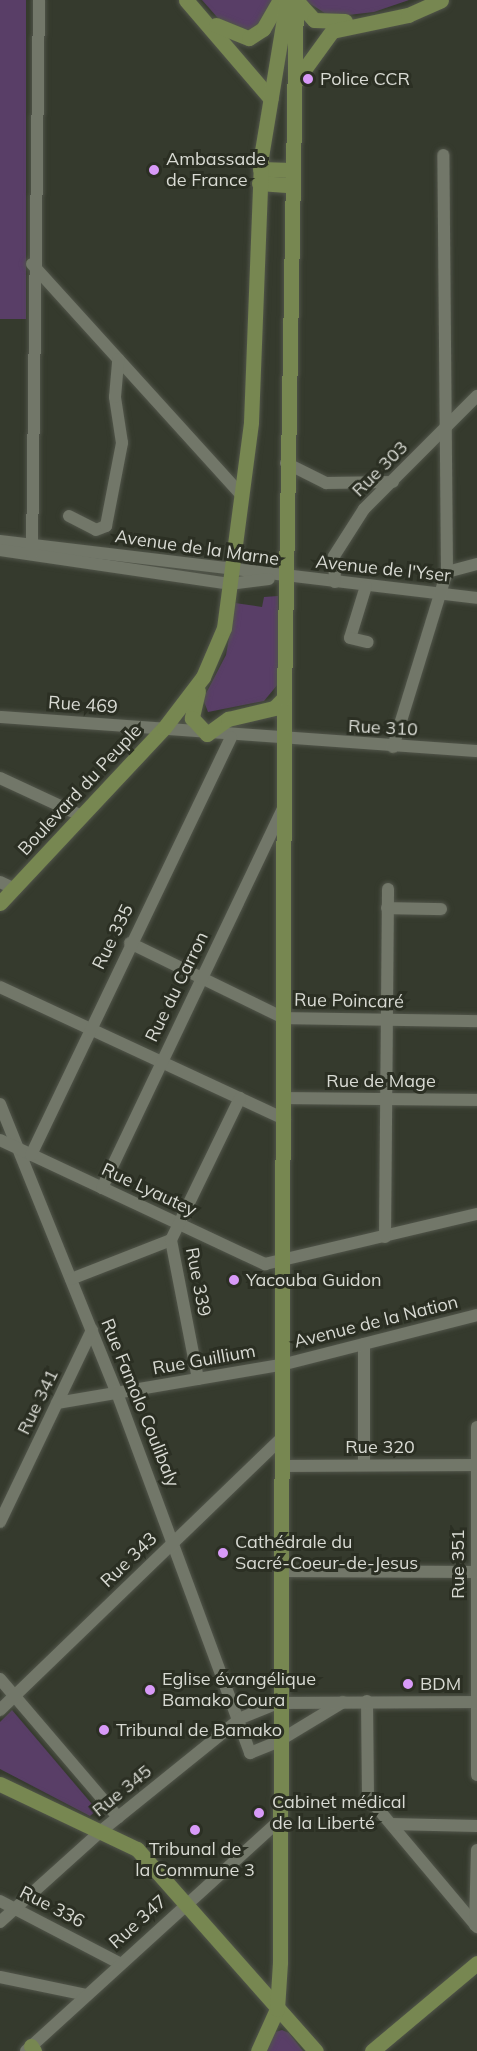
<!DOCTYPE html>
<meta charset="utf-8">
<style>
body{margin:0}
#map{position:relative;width:477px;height:2051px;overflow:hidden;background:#353a2d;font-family:Mulish,sans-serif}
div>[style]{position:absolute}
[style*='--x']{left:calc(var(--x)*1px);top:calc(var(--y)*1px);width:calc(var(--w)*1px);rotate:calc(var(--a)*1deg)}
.green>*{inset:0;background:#593e67;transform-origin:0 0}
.roads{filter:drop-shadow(0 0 2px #51554a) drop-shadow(0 0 2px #51554a)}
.minor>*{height:12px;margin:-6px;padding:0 6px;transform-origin:6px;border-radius:6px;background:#727769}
.major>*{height:15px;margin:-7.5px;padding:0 7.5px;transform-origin:7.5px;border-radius:7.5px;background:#778751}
.dots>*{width:16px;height:16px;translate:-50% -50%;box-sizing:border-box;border:3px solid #2b2f23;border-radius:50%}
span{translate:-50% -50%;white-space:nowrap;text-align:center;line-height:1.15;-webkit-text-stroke:6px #2b2f23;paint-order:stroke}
.poi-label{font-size:18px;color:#d8dad3}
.left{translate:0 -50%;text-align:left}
.street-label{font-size:18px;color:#d8dad3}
</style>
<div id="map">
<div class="green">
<div style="left:0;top:0;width:26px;height:319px"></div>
<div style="clip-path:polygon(202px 0,273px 0,258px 28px,246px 34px,224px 25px)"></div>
<div style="clip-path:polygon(304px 0,409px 0,374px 12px,331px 17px)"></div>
<div style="clip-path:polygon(278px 596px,278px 684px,264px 701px,208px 712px,203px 699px,226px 655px,235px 603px,262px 607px,264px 597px)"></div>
<div style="clip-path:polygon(12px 1710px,97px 1810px,90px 1816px,0 1769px,0 1722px)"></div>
<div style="clip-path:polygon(282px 2030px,289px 2033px,303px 2051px,263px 2051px,272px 2033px)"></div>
</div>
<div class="roads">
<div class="minor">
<div style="--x:32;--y:264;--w:313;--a:47.8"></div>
<div style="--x:286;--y:463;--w:45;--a:26.6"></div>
<div style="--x:326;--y:483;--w:67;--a:-0.9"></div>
<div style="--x:69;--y:516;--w:30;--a:27"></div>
<div style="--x:96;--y:530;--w:11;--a:-22"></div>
<div style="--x:106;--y:526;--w:85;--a:-79.1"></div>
<div style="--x:122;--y:443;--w:47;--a:-98.7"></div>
<div style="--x:115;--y:397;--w:38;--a:-85"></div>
<div style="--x:0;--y:541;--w:480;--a:6.8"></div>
<div style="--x:0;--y:550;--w:232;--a:8.4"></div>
<div style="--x:229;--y:584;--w:40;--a:-7.1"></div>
<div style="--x:32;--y:554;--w:554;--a:-89.28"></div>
<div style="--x:447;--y:572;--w:31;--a:-15"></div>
<div style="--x:335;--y:582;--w:26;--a:-92"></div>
<div style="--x:334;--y:556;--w:56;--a:-57.4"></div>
<div style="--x:364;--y:509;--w:160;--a:-45"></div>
<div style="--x:366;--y:586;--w:54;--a:107.1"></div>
<div style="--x:350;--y:638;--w:18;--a:13"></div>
<div style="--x:0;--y:717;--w:478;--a:4.1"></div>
<div style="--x:393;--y:747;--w:183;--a:-72.9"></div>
<div style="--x:447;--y:572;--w:417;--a:-90.5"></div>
<div style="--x:0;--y:778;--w:90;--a:24.9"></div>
<div style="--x:0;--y:882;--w:17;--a:25"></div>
<div style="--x:387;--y:908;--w:54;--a:1.1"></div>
<div style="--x:130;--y:943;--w:171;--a:26"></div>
<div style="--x:284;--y:1018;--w:193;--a:0.9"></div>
<div style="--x:0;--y:987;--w:314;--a:24.9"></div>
<div style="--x:285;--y:1098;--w:192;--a:0.6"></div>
<div style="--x:0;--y:1104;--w:312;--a:68"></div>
<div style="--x:117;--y:1393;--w:384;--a:69.7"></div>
<div style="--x:250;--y:1753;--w:29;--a:-22"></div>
<div style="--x:277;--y:1742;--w:77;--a:-31.2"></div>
<div style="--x:0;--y:1140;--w:293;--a:25.1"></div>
<div style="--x:265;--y:1264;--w:218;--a:-13.3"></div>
<div style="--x:31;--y:1155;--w:463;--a:-64.4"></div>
<div style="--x:102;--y:1188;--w:420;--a:-64.5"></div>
<div style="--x:385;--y:1237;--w:348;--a:-89.5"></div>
<div style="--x:71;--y:1279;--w:107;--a:-21.3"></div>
<div style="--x:364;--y:1344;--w:121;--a:90"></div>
<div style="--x:198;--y:1379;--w:142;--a:-101"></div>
<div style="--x:171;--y:1240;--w:158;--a:-64.1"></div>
<div style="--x:57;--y:1403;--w:231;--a:-9.7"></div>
<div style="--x:285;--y:1364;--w:198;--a:-14.3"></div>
<div style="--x:477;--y:1427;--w:348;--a:90"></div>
<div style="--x:284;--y:1466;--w:193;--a:-0.3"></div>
<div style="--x:0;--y:1522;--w:213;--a:-64.4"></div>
<div style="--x:281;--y:1571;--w:194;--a:0.3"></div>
<div style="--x:0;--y:1679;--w:182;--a:49.5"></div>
<div style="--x:367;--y:1701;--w:96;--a:89.4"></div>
<div style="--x:368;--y:1797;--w:170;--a:50"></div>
<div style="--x:0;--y:1710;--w:393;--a:-44"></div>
<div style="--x:391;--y:1824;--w:86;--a:1.3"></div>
<div style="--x:0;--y:1901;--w:134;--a:27.5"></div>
<div style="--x:0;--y:1922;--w:136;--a:-42"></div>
<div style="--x:101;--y:1831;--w:180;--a:-38.9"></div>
<div style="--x:241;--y:1718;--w:40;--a:-22"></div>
<div style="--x:278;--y:1703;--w:199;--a:-0.3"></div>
<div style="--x:475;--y:1925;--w:75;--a:-88.5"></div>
<div style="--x:0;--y:1977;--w:89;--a:11.7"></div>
<div style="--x:26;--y:2051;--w:339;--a:-42.3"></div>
</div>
<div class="major">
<div style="--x:186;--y:0;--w:130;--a:49.4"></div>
<div style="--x:296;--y:0;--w:27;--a:48"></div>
<div style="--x:314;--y:20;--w:31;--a:2"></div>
<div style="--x:216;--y:25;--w:35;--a:22"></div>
<div style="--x:249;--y:38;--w:17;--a:-33"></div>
<div style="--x:263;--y:29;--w:34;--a:-60"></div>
<div style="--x:295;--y:82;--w:63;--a:-54"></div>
<div style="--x:332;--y:31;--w:78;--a:-11.9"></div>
<div style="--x:408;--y:15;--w:36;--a:-24"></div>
<div style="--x:260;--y:169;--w:31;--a:2"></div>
<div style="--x:259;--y:183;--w:31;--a:4"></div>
<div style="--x:198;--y:691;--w:28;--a:103"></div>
<div style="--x:192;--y:718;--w:22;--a:47"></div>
<div style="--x:207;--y:734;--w:26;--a:-36"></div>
<div style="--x:228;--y:719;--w:47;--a:-13.4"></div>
<div style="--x:274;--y:708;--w:14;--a:-45"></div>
<div style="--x:0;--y:903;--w:240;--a:-46.9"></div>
<div style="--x:164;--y:728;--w:64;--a:-52.6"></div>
<div style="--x:203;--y:677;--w:53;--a:-66.8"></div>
<div style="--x:224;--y:628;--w:208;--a:-82.5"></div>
<div style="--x:251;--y:422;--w:265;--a:-87.8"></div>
<div style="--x:261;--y:157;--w:159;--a:-80.6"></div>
<div style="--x:0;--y:1784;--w:152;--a:25.4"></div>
<div style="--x:137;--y:1849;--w:270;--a:48.5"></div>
<div style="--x:31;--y:2046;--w:6;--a:59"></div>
<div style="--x:258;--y:2051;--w:46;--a:-65.7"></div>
<div style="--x:277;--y:2009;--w:47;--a:-86.3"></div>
<div style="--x:280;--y:1962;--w:1264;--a:-89.82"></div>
<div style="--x:284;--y:698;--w:698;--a:-89.02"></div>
<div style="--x:372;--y:2051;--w:137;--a:-40"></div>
</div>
</div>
<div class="dots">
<div style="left:308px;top:79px;background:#d89af8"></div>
<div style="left:154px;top:170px;background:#d89af8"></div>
<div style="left:234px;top:1280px;background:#d89af8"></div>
<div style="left:223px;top:1553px;background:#d89af8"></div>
<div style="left:408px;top:1684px;background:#d89af8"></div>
<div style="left:150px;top:1690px;background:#d89af8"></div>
<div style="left:104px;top:1730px;background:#d89af8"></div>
<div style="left:259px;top:1813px;background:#d89af8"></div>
<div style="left:195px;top:1830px;background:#d89af8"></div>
</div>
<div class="poi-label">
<span class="left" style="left:320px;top:79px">Police CCR</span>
<span class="left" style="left:166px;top:170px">Ambassade<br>de France</span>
<span class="left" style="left:246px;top:1280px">Yacouba Guidon</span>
<span class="left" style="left:235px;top:1553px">Cathédrale du<br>Sacré-Coeur-de-Jesus</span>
<span class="left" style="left:162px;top:1690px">Eglise évangélique<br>Bamako Coura</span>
<span class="left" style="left:420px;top:1684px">BDM</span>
<span class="left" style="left:116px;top:1730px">Tribunal de Bamako</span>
<span class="left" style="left:272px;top:1813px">Cabinet médical<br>de la Liberté</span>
<span style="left:195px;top:1860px">Tribunal de<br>la Commune 3</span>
</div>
<div class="street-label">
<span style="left:380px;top:469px;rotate:-45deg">Rue 303</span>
<span style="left:197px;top:548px;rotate:8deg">Avenue de la Marne</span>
<span style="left:383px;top:569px;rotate:6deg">Avenue de l'Yser</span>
<span style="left:83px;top:705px;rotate:4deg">Rue 469</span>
<span style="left:383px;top:728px;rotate:3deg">Rue 310</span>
<span style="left:80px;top:790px;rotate:-47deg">Boulevard du Peuple</span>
<span style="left:113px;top:937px;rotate:-64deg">Rue 335</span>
<span style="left:177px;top:987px;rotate:-64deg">Rue du Carron</span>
<span style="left:349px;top:1001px;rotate:1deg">Rue Poincaré</span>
<span style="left:381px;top:1081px">Rue de Mage</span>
<span style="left:149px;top:1190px;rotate:25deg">Rue Lyautey</span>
<span style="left:198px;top:1282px;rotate:79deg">Rue 339</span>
<span style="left:376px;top:1322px;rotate:-14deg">Avenue de la Nation</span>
<span style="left:204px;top:1360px;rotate:-10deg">Rue Guillium</span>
<span style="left:38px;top:1402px;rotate:-64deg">Rue 341</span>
<span style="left:140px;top:1403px;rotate:68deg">Rue Famolo Coulibaly</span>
<span style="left:380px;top:1447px">Rue 320</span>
<span style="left:129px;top:1560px;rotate:-44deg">Rue 343</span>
<span style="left:458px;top:1564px;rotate:-90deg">Rue 351</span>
<span style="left:122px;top:1791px;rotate:-39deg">Rue 345</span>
<span style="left:52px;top:1907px;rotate:27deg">Rue 336</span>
<span style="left:138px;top:1922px;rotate:-42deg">Rue 347</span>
</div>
</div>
